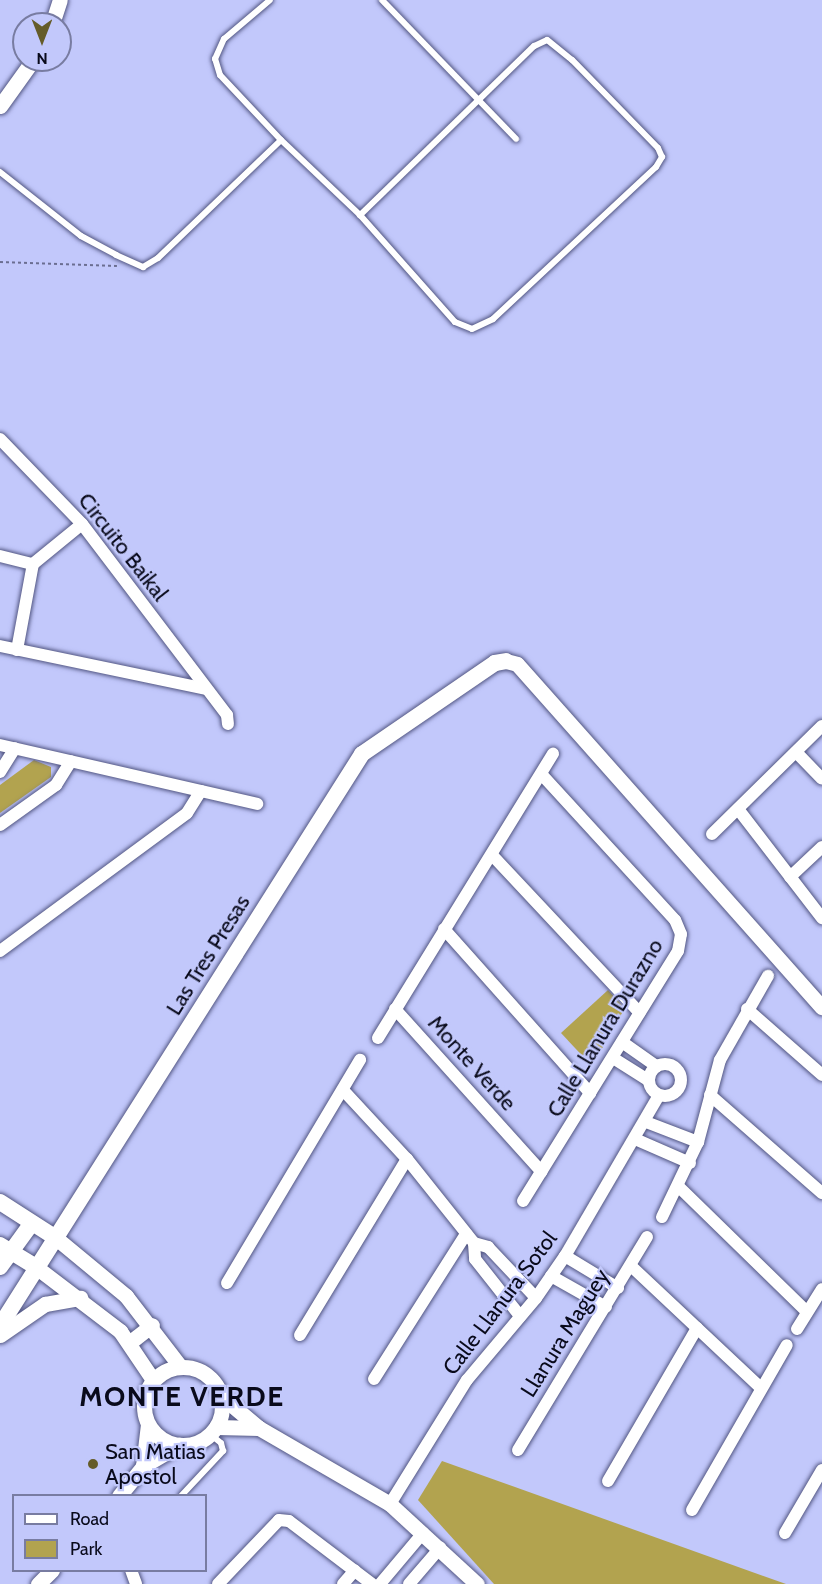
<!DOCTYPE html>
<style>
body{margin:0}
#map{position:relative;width:822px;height:1584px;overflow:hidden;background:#c2c8fb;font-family:Cabin,sans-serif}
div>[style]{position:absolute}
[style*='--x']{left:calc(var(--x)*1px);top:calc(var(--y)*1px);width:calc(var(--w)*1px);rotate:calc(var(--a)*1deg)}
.green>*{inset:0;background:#b2a34f}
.path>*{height:2px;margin-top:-1px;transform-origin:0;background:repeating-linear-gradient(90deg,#6b6e91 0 3px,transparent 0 6px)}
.roads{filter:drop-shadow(0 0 2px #525682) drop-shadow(0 0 2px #525682)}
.service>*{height:6px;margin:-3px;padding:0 3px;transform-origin:3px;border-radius:3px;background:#fff}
.minor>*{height:12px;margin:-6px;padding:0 6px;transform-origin:6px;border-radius:6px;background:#fff}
.minor>.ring{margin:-6px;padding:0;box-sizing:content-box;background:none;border:12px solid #fff;border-radius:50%}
.tertiary>*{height:15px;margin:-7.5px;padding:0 7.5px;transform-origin:7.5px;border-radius:7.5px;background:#fff}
.tertiary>.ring{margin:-7.5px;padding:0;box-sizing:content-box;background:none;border:15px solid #fff;border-radius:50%}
.secondary>*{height:16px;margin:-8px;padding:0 8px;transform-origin:8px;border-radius:8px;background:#fff}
.dots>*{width:16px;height:16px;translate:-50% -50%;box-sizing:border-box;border:3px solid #c2c8fb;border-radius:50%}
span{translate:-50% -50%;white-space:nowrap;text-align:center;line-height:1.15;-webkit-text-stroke:4.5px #c2c8fb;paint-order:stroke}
.street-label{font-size:22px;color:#090a1b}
.poi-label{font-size:22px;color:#090a1b}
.left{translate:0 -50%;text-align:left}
.district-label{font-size:28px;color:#090a1b;font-weight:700;letter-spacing:1.5px}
.legend{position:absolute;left:12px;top:1494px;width:195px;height:78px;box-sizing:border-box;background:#c2c8fb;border:2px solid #787ca1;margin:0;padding:8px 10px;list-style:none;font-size:18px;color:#090a1b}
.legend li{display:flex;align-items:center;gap:12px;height:30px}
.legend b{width:30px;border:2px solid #787ca1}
.north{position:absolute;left:12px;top:12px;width:60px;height:60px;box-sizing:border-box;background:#c2c8fb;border:2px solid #787ca1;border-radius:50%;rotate:180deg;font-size:16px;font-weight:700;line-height:24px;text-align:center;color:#090a1b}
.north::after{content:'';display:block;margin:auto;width:21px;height:27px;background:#655c29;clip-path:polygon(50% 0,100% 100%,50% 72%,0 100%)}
</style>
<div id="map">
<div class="green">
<div style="clip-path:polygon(34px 760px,51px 767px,51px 777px,0 813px,0 785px)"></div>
<div style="clip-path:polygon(608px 990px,622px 1005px,622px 1013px,595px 1061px,589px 1063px,561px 1033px)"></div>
<div style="clip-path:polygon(442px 1461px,786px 1584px,494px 1584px,418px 1500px)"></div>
</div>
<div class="path">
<div style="--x:0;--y:262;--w:117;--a:2"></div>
</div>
<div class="roads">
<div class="service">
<div style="--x:382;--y:0;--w:193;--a:46"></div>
<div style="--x:281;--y:140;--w:109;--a:43.5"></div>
<div style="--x:360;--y:215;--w:143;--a:48.4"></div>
<div style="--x:455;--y:322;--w:18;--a:22"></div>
<div style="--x:472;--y:329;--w:23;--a:-25"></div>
<div style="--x:493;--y:319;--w:223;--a:-43"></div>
<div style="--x:656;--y:167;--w:12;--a:-59"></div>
<div style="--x:662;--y:157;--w:10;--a:-114"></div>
<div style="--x:658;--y:148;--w:123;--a:-134.3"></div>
<div style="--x:572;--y:60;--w:32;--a:-141"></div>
<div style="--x:547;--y:40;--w:14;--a:155"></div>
<div style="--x:534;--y:46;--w:243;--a:135.8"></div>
<div style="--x:0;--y:172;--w:103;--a:38.3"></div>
<div style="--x:81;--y:236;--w:40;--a:28"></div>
<div style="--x:116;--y:255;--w:30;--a:24"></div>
<div style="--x:143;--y:267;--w:17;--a:-31"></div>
<div style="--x:158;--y:258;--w:170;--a:-43.8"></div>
<div style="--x:281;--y:140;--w:89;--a:-133.2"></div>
<div style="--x:220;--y:75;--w:17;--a:-107"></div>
<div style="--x:215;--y:59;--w:22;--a:-66"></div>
<div style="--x:224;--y:39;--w:60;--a:-40.3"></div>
<div style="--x:181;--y:1496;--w:62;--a:-47"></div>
<div style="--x:223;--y:1451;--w:8;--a:-104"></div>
<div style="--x:221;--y:1443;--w:14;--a:-141"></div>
</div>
<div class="minor">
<div style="--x:0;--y:439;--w:118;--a:46"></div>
<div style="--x:82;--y:524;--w:240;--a:52.8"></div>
<div style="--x:227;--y:715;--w:9;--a:84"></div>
<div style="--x:0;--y:556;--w:34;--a:14"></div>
<div style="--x:0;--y:646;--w:209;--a:11.8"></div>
<div style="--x:17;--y:650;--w:87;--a:-79.5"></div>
<div style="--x:33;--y:564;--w:63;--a:-39.2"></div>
<div style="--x:0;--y:745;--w:264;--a:12.9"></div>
<div style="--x:796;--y:752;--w:37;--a:46"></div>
<div style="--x:0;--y:772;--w:28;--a:-58"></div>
<div style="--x:738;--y:809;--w:138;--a:52.4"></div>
<div style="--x:0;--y:825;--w:69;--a:-35.5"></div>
<div style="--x:56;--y:785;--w:28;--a:-58"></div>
<div style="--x:712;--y:834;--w:154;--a:-44.5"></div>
<div style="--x:492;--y:855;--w:216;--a:46.9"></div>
<div style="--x:790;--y:877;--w:44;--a:-43.2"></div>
<div style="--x:444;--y:929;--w:220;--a:48.3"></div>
<div style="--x:0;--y:951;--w:232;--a:-36.4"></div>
<div style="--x:187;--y:813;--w:26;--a:-58"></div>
<div style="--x:395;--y:1009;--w:219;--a:48"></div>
<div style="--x:747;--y:1009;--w:100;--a:41.3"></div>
<div style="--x:378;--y:1038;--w:334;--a:-58.4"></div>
<div style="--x:622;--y:1042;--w:42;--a:35.2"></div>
<div style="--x:613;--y:1058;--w:41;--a:32.2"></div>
<div class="ring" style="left:649px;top:1064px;width:20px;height:20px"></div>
<div style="--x:343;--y:1090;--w:94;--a:47.2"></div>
<div style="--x:407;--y:1159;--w:107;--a:51.4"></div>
<div style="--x:474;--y:1243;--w:15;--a:16"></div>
<div style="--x:488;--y:1247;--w:70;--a:46.7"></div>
<div style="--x:710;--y:1095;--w:149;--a:41.2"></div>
<div style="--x:646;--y:1122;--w:56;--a:21"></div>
<div style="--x:635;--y:1139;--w:60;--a:23.6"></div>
<div style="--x:679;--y:1187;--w:179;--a:44.3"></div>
<div style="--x:523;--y:1201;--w:294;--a:-58.2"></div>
<div style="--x:678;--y:951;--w:17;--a:-80"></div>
<div style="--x:681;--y:934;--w:15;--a:-113"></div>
<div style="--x:675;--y:920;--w:197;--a:-132.5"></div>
<div style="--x:662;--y:1217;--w:83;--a:-64.4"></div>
<div style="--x:698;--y:1142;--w:85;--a:-75"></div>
<div style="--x:720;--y:1060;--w:97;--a:-60.3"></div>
<div style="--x:474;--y:1243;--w:16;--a:86"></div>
<div style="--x:475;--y:1259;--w:73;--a:51.7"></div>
<div style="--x:565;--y:1256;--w:62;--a:31.1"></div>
<div style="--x:631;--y:1266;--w:178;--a:43.2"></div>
<div style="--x:551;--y:1276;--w:63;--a:29.4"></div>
<div style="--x:227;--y:1283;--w:260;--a:-59.2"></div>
<div style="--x:797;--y:1329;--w:47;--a:-58"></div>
<div style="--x:300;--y:1335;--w:206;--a:-58.7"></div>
<div style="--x:374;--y:1379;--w:172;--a:-57.6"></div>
<div style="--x:518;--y:1450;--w:249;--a:-58.8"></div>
<div style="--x:608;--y:1481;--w:177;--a:-59.8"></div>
<div style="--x:390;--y:1504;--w:146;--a:-58.2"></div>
<div style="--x:467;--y:1380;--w:107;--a:-49.9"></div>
<div style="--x:536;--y:1298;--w:51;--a:-55.4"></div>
<div style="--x:565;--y:1256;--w:186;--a:-59.7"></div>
<div style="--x:692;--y:1510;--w:190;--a:-60.1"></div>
<div style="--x:785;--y:1533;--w:73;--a:-59.6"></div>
<div style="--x:131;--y:1570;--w:15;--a:70"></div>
<div style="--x:218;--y:1584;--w:88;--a:-46.4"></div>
<div style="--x:279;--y:1520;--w:10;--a:6"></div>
<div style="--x:289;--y:1521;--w:104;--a:37.2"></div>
<div style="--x:343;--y:1584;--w:18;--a:-49"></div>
<div style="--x:380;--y:1584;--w:67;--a:-49.9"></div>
<div style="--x:409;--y:1584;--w:48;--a:-49.3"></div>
</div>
<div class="tertiary">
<div style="--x:52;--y:24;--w:25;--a:-72"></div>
<div style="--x:0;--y:106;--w:57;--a:-54.3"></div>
<div style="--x:506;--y:661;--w:11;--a:15"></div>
<div style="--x:517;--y:664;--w:459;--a:48.4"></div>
<div style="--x:56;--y:1238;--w:91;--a:39.6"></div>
<div style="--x:126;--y:1296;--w:88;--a:52.4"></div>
<div style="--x:36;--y:1267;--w:106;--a:37.3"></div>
<div style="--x:120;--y:1331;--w:59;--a:56"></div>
<div style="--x:0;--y:1335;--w:55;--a:-34.6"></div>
<div style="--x:45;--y:1304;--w:36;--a:-10"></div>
<div style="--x:129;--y:1343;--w:29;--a:-38"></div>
<div class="ring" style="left:144px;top:1367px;width:63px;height:63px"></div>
<div style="--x:221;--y:1396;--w:50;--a:40.1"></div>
<div style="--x:259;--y:1428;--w:151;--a:30.1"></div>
<div style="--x:390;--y:1504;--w:118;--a:42.6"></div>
<div style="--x:216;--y:1427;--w:43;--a:1.3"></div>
<div style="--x:143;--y:1466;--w:42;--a:-83.2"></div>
<div style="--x:119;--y:1496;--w:38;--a:-51"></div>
<div style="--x:143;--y:1466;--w:42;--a:-30.3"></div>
<div style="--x:38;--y:1584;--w:20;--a:-45"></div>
</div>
<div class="secondary">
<div style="--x:0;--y:1202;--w:67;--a:32.7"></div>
<div style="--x:0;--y:1245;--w:42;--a:31.4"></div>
<div style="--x:0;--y:1267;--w:54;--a:-54"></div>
<div style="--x:0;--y:1326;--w:677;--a:-57.67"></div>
<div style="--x:362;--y:754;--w:161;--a:-34.4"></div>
<div style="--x:495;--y:663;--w:11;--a:-10"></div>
</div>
</div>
<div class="dots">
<div style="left:93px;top:1464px;background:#655c29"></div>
</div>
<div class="street-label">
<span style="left:123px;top:547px;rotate:52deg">Circuito Baikal</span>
<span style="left:208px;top:955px;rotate:-58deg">Las Tres Presas</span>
<span style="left:605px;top:1028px;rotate:-59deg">Calle Llanura Durazno</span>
<span style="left:472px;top:1063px;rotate:48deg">Monte Verde</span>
<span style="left:500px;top:1303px;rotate:-53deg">Calle Llanura Sotol</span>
<span style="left:565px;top:1333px;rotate:-58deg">Llanura Maguey</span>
</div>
<div class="poi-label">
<span class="left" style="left:105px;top:1464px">San Matias<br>Apostol</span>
</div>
<div class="district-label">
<span style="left:182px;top:1396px">MONTE VERDE</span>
</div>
<ul class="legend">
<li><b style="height:8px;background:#fff"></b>Road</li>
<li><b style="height:16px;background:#b2a34f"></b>Park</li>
</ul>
<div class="north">N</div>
</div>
